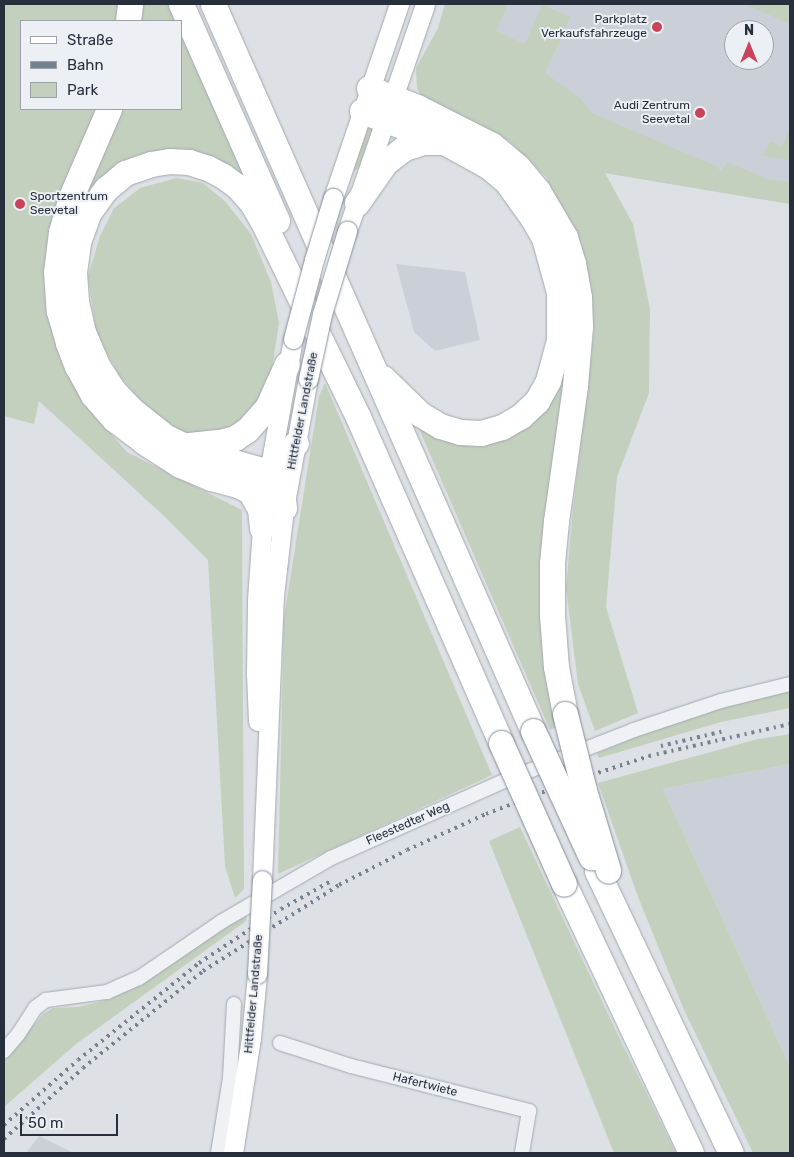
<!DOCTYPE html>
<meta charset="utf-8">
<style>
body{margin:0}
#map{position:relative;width:794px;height:1157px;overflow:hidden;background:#dde1e6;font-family:Rubik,sans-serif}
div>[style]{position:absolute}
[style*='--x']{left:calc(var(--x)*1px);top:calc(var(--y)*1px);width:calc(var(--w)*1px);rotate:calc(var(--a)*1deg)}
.built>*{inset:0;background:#cbd0d8}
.green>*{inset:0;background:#c3d0be}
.roads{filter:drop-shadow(0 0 1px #a3a8b0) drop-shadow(0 0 1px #a3a8b0)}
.minor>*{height:14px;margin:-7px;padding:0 7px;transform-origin:7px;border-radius:7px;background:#eff1f5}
.secondary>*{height:19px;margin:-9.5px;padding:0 9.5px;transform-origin:9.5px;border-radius:9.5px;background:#fff}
.motorway>*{height:25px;margin:-12.5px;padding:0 12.5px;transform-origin:12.5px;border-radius:12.5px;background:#fff}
.rail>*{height:4px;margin-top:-2px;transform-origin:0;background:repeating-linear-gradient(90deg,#77808f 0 2.5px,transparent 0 7.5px)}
.bridges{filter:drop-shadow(0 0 1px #858e9c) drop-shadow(0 0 1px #858e9c)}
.secondary-bridge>*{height:19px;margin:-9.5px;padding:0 9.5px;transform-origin:9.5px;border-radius:9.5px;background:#fff}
.motorway-bridge>*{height:25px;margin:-12.5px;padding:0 12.5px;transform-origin:12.5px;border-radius:12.5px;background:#fff}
.dots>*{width:14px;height:14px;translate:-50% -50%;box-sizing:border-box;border:2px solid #eceff4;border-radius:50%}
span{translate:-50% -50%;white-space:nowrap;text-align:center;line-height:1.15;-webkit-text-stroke:4px #eceff4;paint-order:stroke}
.poi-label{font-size:12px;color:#272f3c}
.right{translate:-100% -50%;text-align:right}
.left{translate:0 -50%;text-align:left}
.street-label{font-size:12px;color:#272f3c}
.frame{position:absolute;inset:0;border:5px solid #272f3c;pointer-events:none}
.legend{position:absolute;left:20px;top:20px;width:162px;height:90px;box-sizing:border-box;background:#eceff4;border:1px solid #9da2aa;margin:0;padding:6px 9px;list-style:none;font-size:15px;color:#272f3c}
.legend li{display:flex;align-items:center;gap:10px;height:25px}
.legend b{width:25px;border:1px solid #9da2aa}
.north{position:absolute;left:724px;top:20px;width:50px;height:50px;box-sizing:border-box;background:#eceff4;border:1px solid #9da2aa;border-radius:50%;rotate:0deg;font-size:14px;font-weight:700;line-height:20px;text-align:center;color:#272f3c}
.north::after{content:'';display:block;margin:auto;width:18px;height:22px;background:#c9435a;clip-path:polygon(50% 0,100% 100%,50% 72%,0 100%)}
.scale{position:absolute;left:20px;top:1114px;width:98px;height:22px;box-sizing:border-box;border:2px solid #272f3c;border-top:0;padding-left:6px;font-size:15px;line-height:18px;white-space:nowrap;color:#272f3c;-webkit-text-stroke:4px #eceff4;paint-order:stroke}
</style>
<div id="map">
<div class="built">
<div style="clip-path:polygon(evenodd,490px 4px,790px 4px,790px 204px,605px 173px,479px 47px,490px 4px,734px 30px,764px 30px,764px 60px,734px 60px,734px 30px)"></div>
<div style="clip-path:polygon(396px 264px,465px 272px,480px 340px,435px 351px,414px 332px)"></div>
<div style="clip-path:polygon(790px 764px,790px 1067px,663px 789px)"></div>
<div style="clip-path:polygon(39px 1136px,74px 1153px,26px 1153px)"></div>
</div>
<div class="green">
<div style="clip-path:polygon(4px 4px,118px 4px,117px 21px,21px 21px,21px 109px,97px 109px,75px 159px,96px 417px,127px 452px,242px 510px,244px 889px,235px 898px,225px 866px,208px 560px,164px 516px,39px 401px,34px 424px,4px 416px)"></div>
<div style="clip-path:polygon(141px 4px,169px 4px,176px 21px,141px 21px)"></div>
<div style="clip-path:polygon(445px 4px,508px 4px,496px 31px,525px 44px,542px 5px,570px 17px,545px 73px,579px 97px,592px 113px,716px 166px,721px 171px,727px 162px,767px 179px,790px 182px,790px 204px,605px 173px,633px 224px,650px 309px,649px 393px,617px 477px,606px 607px,638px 713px,595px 731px,578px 684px,566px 588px,573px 509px,594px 330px,582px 251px,546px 177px,509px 141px,424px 100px,417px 88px,416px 68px,438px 28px)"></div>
<div style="clip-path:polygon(744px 4px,790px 4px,790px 24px)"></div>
<div style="clip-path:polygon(181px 33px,251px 188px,161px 150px,135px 156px,113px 169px,87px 192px,88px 180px,122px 109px,181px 109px)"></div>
<div style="clip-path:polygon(376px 119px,359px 168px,346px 176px,367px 125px)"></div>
<div style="clip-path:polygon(790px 127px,790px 160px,763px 156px,770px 141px,782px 146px)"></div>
<div style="clip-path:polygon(176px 178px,203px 183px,225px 201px,251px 234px,271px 282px,279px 323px,272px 369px,255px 408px,239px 427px,210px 437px,179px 434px,151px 414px,119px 375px,96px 333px,88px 276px,100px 236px,114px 208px,140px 188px)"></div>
<div style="clip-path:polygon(569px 366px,558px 726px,550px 730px,416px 422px,466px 442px,550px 400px)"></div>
<div style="clip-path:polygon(325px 383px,492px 775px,278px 874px,284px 618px,319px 396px)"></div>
<div style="clip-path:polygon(790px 690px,790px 708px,721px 722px,599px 758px,597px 753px,659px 727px,720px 707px)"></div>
<div style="clip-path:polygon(790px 734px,790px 764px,663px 789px,790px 1067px,790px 1153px,753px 1153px,684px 1010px,638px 897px,598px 783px,758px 739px)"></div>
<div style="clip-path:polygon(520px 827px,618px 1035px,676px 1153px,614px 1153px,489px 841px)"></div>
<div style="clip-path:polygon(247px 910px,246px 921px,76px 1044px,4px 1107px,4px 1061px,43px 1014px,53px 1008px,78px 1007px,111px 999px)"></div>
</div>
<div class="roads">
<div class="minor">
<div style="--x:280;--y:1043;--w:75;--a:17.9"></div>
<div style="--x:351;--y:1066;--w:184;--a:14.2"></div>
<div style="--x:529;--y:1111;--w:43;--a:99.5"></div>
<div style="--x:4;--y:1051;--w:23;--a:-50"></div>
<div style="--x:19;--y:1033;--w:30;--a:-57"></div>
<div style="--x:35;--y:1008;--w:14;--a:-36"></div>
<div style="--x:46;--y:1000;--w:62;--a:-7.5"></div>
<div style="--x:107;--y:992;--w:35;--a:-24"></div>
<div style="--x:139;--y:978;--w:99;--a:-34.3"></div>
<div style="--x:221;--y:922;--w:127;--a:-30.2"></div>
<div style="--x:331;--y:858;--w:192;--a:-24"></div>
<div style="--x:506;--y:780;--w:137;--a:-21.3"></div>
<div style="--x:634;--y:730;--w:92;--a:-18.4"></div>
<div style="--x:721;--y:701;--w:71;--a:-13.8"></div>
<div style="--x:218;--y:1153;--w:76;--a:-80.9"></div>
<div style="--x:230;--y:1078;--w:74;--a:-86.9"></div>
</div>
<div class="secondary">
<div style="--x:333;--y:198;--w:205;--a:-71.2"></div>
<div style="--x:347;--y:231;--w:240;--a:-71"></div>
<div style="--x:258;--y:721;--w:47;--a:-92.4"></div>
<div style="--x:256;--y:674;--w:74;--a:-89.2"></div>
<div style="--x:257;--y:600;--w:72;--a:-86"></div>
<div style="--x:262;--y:528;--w:56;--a:-82.9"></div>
<div style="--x:269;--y:472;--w:135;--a:-79.8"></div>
<div style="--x:262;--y:880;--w:284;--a:-87.6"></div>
<div style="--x:274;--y:596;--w:89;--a:-83.5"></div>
<div style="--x:284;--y:508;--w:131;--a:-79.5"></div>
<div style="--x:233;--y:1153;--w:116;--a:-81.1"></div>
<div style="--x:251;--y:1038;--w:64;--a:-84.6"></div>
</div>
<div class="motorway">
<div style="--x:181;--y:4;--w:237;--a:66.1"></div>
<div style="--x:213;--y:4;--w:794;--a:66.24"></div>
<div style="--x:128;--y:21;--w:17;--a:-83"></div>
<div style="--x:369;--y:88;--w:52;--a:21.6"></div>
<div style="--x:417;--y:107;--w:84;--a:26.9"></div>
<div style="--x:492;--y:145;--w:34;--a:40"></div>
<div style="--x:518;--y:167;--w:31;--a:50"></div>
<div style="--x:538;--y:191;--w:53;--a:59.6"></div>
<div style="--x:565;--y:237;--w:27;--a:73"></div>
<div style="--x:573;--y:263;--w:35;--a:80"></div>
<div style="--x:579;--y:297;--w:29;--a:88"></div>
<div style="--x:580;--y:326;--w:60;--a:94.8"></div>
<div style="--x:575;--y:386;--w:136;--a:98"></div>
<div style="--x:556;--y:521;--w:42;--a:95.4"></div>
<div style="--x:552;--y:563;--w:52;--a:90"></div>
<div style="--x:552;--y:615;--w:52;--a:85.6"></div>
<div style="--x:556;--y:667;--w:48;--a:79.2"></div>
<div style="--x:109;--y:109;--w:96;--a:113.4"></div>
<div style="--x:71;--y:197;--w:36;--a:106"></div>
<div style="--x:61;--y:232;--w:40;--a:97.1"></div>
<div style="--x:56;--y:272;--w:39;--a:86"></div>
<div style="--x:59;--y:311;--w:33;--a:74"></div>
<div style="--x:68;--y:343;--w:25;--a:69"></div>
<div style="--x:77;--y:366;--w:33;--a:61"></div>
<div style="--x:93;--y:395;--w:32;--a:49"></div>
<div style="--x:114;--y:419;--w:38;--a:37"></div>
<div style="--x:144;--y:442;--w:43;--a:32.6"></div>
<div style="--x:180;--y:465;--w:34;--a:23"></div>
<div style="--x:211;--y:478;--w:28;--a:15"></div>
<div style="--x:238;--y:485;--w:13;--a:27"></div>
<div style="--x:250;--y:491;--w:21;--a:61"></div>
<div style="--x:260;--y:509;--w:19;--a:84"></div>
<div style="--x:362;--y:111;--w:88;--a:20.7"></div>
<div style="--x:444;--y:142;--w:50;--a:28.6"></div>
<div style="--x:488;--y:166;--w:23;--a:40"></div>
<div style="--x:506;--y:181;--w:44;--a:54.2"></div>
<div style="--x:532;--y:217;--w:24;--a:60"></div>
<div style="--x:544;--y:238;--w:56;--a:74.5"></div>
<div style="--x:559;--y:292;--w:48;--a:90"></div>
<div style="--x:559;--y:340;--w:42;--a:105"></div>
<div style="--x:548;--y:381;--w:23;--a:119"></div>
<div style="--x:537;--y:401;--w:22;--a:137"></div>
<div style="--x:521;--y:416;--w:22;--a:150"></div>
<div style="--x:502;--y:427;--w:22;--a:164"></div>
<div style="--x:481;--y:433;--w:21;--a:-177"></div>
<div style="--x:460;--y:432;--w:21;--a:-163"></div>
<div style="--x:440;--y:426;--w:23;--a:-149"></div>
<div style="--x:420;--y:414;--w:52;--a:-135.8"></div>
<div style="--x:357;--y:203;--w:49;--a:-55"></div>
<div style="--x:385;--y:163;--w:24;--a:-38"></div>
<div style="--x:404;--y:148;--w:21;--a:-17"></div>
<div style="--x:424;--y:142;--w:16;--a:0"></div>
<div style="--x:189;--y:445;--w:31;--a:-6"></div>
<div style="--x:220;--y:442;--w:16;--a:-15"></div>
<div style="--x:235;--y:438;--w:14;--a:-34"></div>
<div style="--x:247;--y:430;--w:30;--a:-48"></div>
<div style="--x:267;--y:408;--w:48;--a:-65.6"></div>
<div style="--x:255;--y:480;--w:27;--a:-31"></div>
<div style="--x:278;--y:466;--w:29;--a:-52"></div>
<div style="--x:284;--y:508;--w:17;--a:-97"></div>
<div style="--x:282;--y:491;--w:23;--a:-124"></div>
<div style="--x:269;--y:472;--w:77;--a:-164.2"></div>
<div style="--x:195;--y:451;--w:32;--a:-154"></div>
<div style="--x:166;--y:437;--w:43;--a:-141.5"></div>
<div style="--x:132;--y:410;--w:28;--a:-134"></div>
<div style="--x:113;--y:390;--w:30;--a:-123"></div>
<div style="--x:97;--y:365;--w:36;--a:-113"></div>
<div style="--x:83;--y:332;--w:32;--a:-103"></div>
<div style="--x:76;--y:301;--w:29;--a:-94"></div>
<div style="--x:74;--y:272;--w:30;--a:-82"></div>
<div style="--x:78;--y:242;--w:32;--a:-70"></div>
<div style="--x:89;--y:212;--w:29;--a:-54"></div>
<div style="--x:106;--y:189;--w:25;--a:-40"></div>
<div style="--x:125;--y:173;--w:28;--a:-19"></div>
<div style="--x:151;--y:164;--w:18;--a:-9"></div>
<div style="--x:169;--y:161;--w:20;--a:3"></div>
<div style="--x:189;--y:162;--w:20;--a:18"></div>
<div style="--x:208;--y:168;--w:17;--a:28"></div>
<div style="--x:223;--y:176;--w:19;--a:36"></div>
<div style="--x:238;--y:187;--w:21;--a:49"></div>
<div style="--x:252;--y:203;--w:20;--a:60"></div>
<div style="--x:262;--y:220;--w:219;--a:64"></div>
<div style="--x:358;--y:417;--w:356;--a:66.3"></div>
<div style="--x:597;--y:871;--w:312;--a:64.6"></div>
<div style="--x:564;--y:884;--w:297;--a:64.7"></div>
</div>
</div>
<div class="rail">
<div style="--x:661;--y:746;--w:65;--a:-13.4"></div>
<div style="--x:4;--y:1125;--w:98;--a:-41.3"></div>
<div style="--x:78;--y:1060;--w:155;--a:-38.7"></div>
<div style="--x:199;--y:963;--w:98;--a:-33.4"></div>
<div style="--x:281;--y:909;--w:57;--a:-29.2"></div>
<div style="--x:4;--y:1139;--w:106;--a:-41.9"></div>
<div style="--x:83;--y:1068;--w:154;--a:-38.9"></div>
<div style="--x:203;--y:971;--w:161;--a:-32.3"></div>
<div style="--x:339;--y:885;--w:76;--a:-27.2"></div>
<div style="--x:407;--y:850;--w:87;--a:-24.5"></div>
<div style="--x:486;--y:814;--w:90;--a:-20.9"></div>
<div style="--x:570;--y:782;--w:83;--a:-18.2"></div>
<div style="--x:649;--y:756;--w:145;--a:-12.8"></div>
</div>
<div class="bridges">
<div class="secondary-bridge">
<div style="--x:293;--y:339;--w:82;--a:-75.1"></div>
<div style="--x:314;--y:260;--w:65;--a:-73"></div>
<div style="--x:308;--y:379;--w:66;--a:-77.8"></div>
<div style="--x:322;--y:314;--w:87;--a:-73.2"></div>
<div style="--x:257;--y:974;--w:94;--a:-87"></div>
</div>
<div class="motorway-bridge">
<div style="--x:565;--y:714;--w:78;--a:76"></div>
<div style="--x:584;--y:790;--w:84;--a:73.3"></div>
<div style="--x:533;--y:731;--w:139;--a:65.3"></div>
<div style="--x:501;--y:743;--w:154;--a:65.9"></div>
</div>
</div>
<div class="dots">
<div style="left:657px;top:27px;background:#c9435a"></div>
<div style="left:700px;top:113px;background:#c9435a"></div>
<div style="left:20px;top:204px;background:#c9435a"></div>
</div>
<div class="poi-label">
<span class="right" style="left:647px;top:27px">Parkplatz<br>Verkaufsfahrzeuge</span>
<span class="right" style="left:690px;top:113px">Audi Zentrum<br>Seevetal</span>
<span class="left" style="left:30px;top:204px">Sportzentrum<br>Seevetal</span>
</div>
<div class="street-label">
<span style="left:303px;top:411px;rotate:-79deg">Hittfelder Landstraße</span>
<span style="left:408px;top:824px;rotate:-24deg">Fleestedter Weg</span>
<span style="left:254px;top:994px;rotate:-85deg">Hittfelder Landstraße</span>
<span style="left:425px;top:1085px;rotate:14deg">Hafertwiete</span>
</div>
<div class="frame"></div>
<ul class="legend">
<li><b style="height:6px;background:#fff"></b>Straße</li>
<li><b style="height:6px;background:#77808f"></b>Bahn</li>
<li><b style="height:14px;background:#c3d0be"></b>Park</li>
</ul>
<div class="north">N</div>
<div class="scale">50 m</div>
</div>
